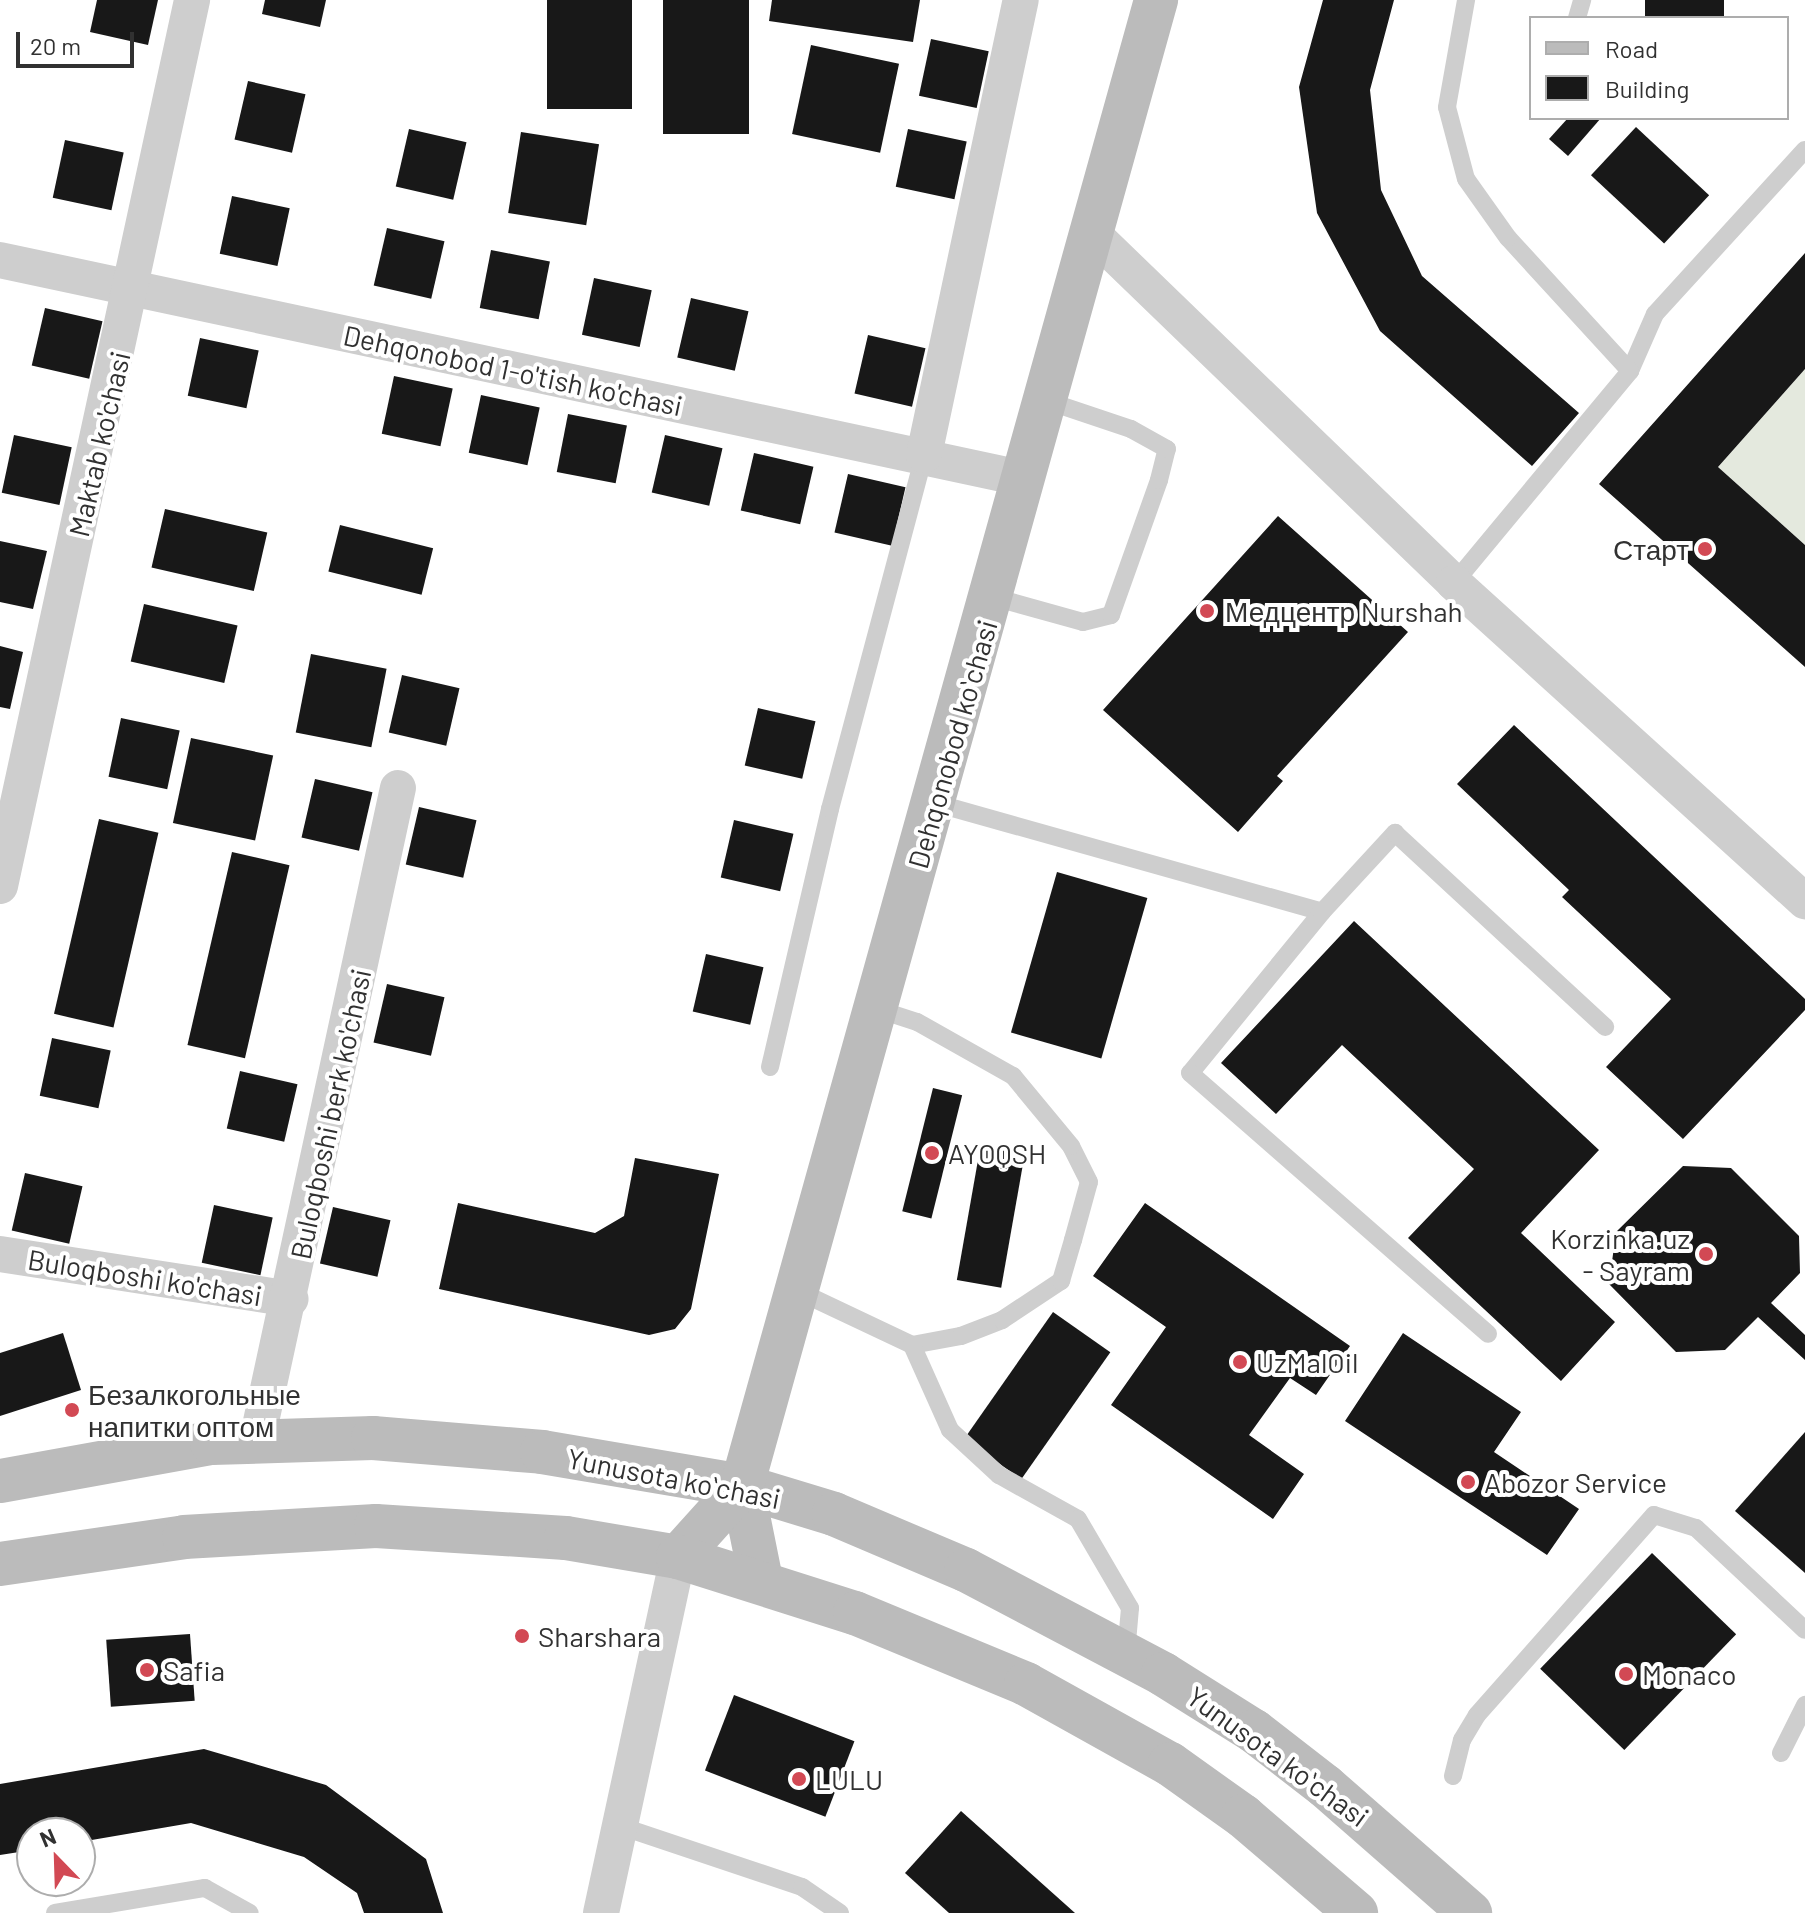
<!DOCTYPE html>
<meta charset="utf-8">
<style>
body{margin:0}
#map{position:relative;width:1805px;height:1913px;overflow:hidden;background:#fff;font-family:Barlow,sans-serif}
div>[style]{position:absolute}
[style*='--x']{left:calc(var(--x)*1px);top:calc(var(--y)*1px);width:calc(var(--w)*1px);rotate:calc(var(--a)*1deg)}
.green>*{inset:0;background:#e4e9de}
.building>*{inset:0;background:#181818;transform-origin:0 0}
.lane>*{height:18px;margin:-9px;padding:0 9px;transform-origin:9px;border-radius:9px;background:#cecece}
.street>*{height:36px;margin:-18px;padding:0 18px;transform-origin:18px;border-radius:18px;background:#cecece}
.secondary>*{height:44px;margin:-22px;padding:0 22px;transform-origin:22px;border-radius:22px;background:#bbb}
.dots>*{width:22px;height:22px;translate:-50% -50%;box-sizing:border-box;border:4px solid #fff;border-radius:50%}
span{translate:-50% -50%;white-space:nowrap;text-align:center;line-height:1.15;-webkit-text-stroke:8px #fff;paint-order:stroke}
.street-label{font-size:28px;color:#313131}
.poi-label{font-size:28px;color:#313131}
.right{translate:-100% -50%;text-align:right}
.left{translate:0 -50%;text-align:left}
.legend{position:absolute;left:1529px;top:16px;width:260px;height:104px;box-sizing:border-box;background:#fff;border:2px solid #adadad;margin:0;padding:10px 14px;list-style:none;font-size:24px;color:#313131}
.legend li{display:flex;align-items:center;gap:16px;height:40px}
.legend b{width:40px;border:2px solid #adadad}
.north{position:absolute;left:16px;top:1817px;width:80px;height:80px;box-sizing:border-box;background:#fff;border:2px solid #adadad;border-radius:50%;rotate:337deg;font-size:22px;font-weight:700;line-height:32px;text-align:center;color:#313131}
.north::after{content:'';display:block;margin:auto;width:28px;height:36px;background:#d24954;clip-path:polygon(50% 0,100% 100%,50% 72%,0 100%)}
.scale{position:absolute;left:16px;top:32px;width:118px;height:36px;box-sizing:border-box;border:4px solid #313131;border-top:0;padding-left:10px;font-size:24px;line-height:28px;white-space:nowrap;color:#313131;-webkit-text-stroke:6px #fff;paint-order:stroke}
</style>
<div id="map">
<div class="green">
<div style="clip-path:polygon(1805px 369px,1805px 545px,1718px 467px)"></div>
</div>
<div class="building">
<div style="clip-path:polygon(97px 0,158px 0,148px 45px,90px 32px)"></div>
<div style="clip-path:polygon(265px 0,326px 0,320px 27px,262px 14px)"></div>
<div style="left:547px;top:0;width:85px;height:109px"></div>
<div style="left:663px;top:0;width:86px;height:134px"></div>
<div style="clip-path:polygon(772px 0,920px 0,913px 42px,769px 21px)"></div>
<div style="clip-path:polygon(1323px 0,1394px 0,1370px 90px,1381px 190px,1422px 276px,1579px 413px,1532px 466px,1380px 331px,1317px 213px,1299px 87px)"></div>
<div style="left:1645px;top:0;width:79px;height:19px"></div>
<div style="left:931px;top:39px;width:59px;height:58px;rotate:12deg"></div>
<div style="left:811px;top:45px;width:90px;height:91px;rotate:12deg"></div>
<div style="left:248px;top:81px;width:59px;height:60px;rotate:13deg"></div>
<div style="clip-path:polygon(1568px 118px,1601px 118px,1568px 156px,1549px 139px)"></div>
<div style="left:1636px;top:127px;width:100px;height:66px;rotate:43deg"></div>
<div style="left:409px;top:129px;width:59px;height:59px;rotate:13deg"></div>
<div style="left:908px;top:129px;width:60px;height:59px;rotate:12deg"></div>
<div style="left:521px;top:132px;width:79px;height:82px;rotate:9deg"></div>
<div style="left:65px;top:140px;width:60px;height:59px;rotate:12deg"></div>
<div style="left:232px;top:196px;width:59px;height:59px;rotate:12deg"></div>
<div style="left:387px;top:228px;width:59px;height:59px;rotate:13deg"></div>
<div style="left:491px;top:250px;width:60px;height:59px;rotate:11deg"></div>
<div style="clip-path:polygon(1805px 253px,1805px 369px,1718px 467px,1805px 545px,1805px 667px,1599px 484px)"></div>
<div style="left:594px;top:278px;width:59px;height:58px;rotate:12deg"></div>
<div style="left:691px;top:298px;width:59px;height:61px;rotate:13deg"></div>
<div style="left:45px;top:308px;width:59px;height:59px;rotate:13deg"></div>
<div style="left:868px;top:335px;width:59px;height:60px;rotate:13deg"></div>
<div style="left:200px;top:338px;width:60px;height:59px;rotate:12deg"></div>
<div style="left:394px;top:376px;width:60px;height:59px;rotate:12deg"></div>
<div style="left:481px;top:395px;width:60px;height:59px;rotate:12deg"></div>
<div style="left:568px;top:414px;width:60px;height:59px;rotate:11deg"></div>
<div style="left:14px;top:435px;width:59px;height:59px;rotate:12deg"></div>
<div style="left:665px;top:435px;width:59px;height:59px;rotate:13deg"></div>
<div style="left:754px;top:453px;width:61px;height:59px;rotate:13deg"></div>
<div style="left:848px;top:474px;width:59px;height:60px;rotate:13deg"></div>
<div style="left:165px;top:509px;width:105px;height:60px;rotate:13deg"></div>
<div style="clip-path:polygon(1278px 516px,1408px 632px,1277px 776px,1283px 781px,1238px 832px,1103px 710px)"></div>
<div style="left:340px;top:525px;width:96px;height:48px;rotate:14deg"></div>
<div style="clip-path:polygon(0 541px,47px 551px,33px 609px,0 602px)"></div>
<div style="left:144px;top:604px;width:96px;height:59px;rotate:13deg"></div>
<div style="clip-path:polygon(0 646px,23px 652px,10px 709px,0 707px)"></div>
<div style="left:311px;top:654px;width:77px;height:80px;rotate:11deg"></div>
<div style="left:402px;top:675px;width:59px;height:59px;rotate:13deg"></div>
<div style="left:758px;top:708px;width:59px;height:59px;rotate:13deg"></div>
<div style="left:121px;top:718px;width:60px;height:60px;rotate:12deg"></div>
<div style="clip-path:polygon(1514px 725px,1805px 999px,1805px 1010px,1683px 1139px,1606px 1067px,1671px 999px,1562px 897px,1569px 890px,1457px 784px)"></div>
<div style="left:191px;top:738px;width:84px;height:87px;rotate:12deg"></div>
<div style="left:315px;top:779px;width:59px;height:60px;rotate:13deg"></div>
<div style="left:419px;top:807px;width:59px;height:59px;rotate:13deg"></div>
<div style="left:99px;top:819px;width:61px;height:200px;rotate:13deg"></div>
<div style="left:734px;top:820px;width:61px;height:59px;rotate:13deg"></div>
<div style="left:232px;top:852px;width:59px;height:198px;rotate:13deg"></div>
<div style="left:1057px;top:872px;width:94px;height:167px;rotate:16deg"></div>
<div style="clip-path:polygon(1354px 921px,1599px 1150px,1521px 1233px,1615px 1322px,1561px 1381px,1408px 1238px,1474px 1169px,1342px 1045px,1276px 1114px,1221px 1063px)"></div>
<div style="left:706px;top:954px;width:59px;height:59px;rotate:13deg"></div>
<div style="left:387px;top:984px;width:59px;height:60px;rotate:13deg"></div>
<div style="left:52px;top:1038px;width:60px;height:59px;rotate:12deg"></div>
<div style="left:240px;top:1071px;width:59px;height:59px;rotate:13deg"></div>
<div style="left:933px;top:1088px;width:30px;height:127px;rotate:14deg"></div>
<div style="left:981px;top:1143px;width:45px;height:139px;rotate:10deg"></div>
<div style="clip-path:polygon(635px 1158px,719px 1174px,691px 1309px,675px 1329px,649px 1335px,439px 1289px,458px 1203px,595px 1233px,624px 1216px)"></div>
<div style="clip-path:polygon(1683px 1166px,1731px 1168px,1799px 1236px,1800px 1273px,1771px 1303px,1805px 1335px,1805px 1360px,1758px 1317px,1725px 1350px,1676px 1352px,1609px 1284px,1616px 1232px)"></div>
<div style="left:25px;top:1173px;width:59px;height:59px;rotate:13deg"></div>
<div style="clip-path:polygon(1145px 1203px,1350px 1346px,1316px 1395px,1290px 1378px,1249px 1435px,1304px 1474px,1273px 1519px,1111px 1405px,1166px 1327px,1093px 1276px)"></div>
<div style="left:214px;top:1205px;width:60px;height:59px;rotate:12deg"></div>
<div style="left:333px;top:1207px;width:59px;height:58px;rotate:13deg"></div>
<div style="left:1053px;top:1312px;width:70px;height:155px;rotate:35deg"></div>
<div style="clip-path:polygon(63px 1333px,81px 1390px,0 1416px,0 1353px)"></div>
<div style="clip-path:polygon(1403px 1333px,1521px 1412px,1494px 1452px,1579px 1509px,1547px 1555px,1345px 1421px)"></div>
<div style="clip-path:polygon(1805px 1432px,1805px 1573px,1735px 1511px)"></div>
<div style="left:1652px;top:1553px;width:117px;height:161px;rotate:44deg"></div>
<div style="left:190px;top:1634px;width:67px;height:84px;rotate:86deg"></div>
<div style="left:734px;top:1695px;width:129px;height:81px;rotate:21deg"></div>
<div style="clip-path:polygon(204px 1749px,326px 1785px,426px 1859px,443px 1913px,364px 1913px,357px 1893px,304px 1857px,191px 1823px,80px 1842px,80px 1833px,32px 1833px,32px 1850px,0 1855px,0 1784px)"></div>
<div style="clip-path:polygon(961px 1811px,1075px 1913px,949px 1913px,905px 1873px)"></div>
</div>
<div class="lane">
<div style="--x:1577;--y:18;--w:19;--a:-74"></div>
<div style="--x:1630;--y:371;--w:62;--a:-66.3"></div>
<div style="--x:1655;--y:314;--w:222;--a:-47.6"></div>
<div style="--x:1454;--y:583;--w:276;--a:-50.3"></div>
<div style="--x:1630;--y:371;--w:180;--a:-132.5"></div>
<div style="--x:1508;--y:238;--w:72;--a:-125.4"></div>
<div style="--x:1466;--y:179;--w:74;--a:-104.8"></div>
<div style="--x:1447;--y:107;--w:109;--a:-79.9"></div>
<div style="--x:993;--y:597;--w:93;--a:15.5"></div>
<div style="--x:1083;--y:622;--w:29;--a:-14"></div>
<div style="--x:1111;--y:615;--w:143;--a:-70.4"></div>
<div style="--x:1159;--y:480;--w:32;--a:-76"></div>
<div style="--x:1167;--y:449;--w:41;--a:-150.9"></div>
<div style="--x:1131;--y:429;--w:88;--a:-161.4"></div>
<div style="--x:935;--y:803;--w:402;--a:15.7"></div>
<div style="--x:1322;--y:912;--w:208;--a:129.3"></div>
<div style="--x:1190;--y:1073;--w:396;--a:41.2"></div>
<div style="--x:1322;--y:912;--w:108;--a:-47.3"></div>
<div style="--x:1395;--y:833;--w:286;--a:42.7"></div>
<div style="--x:770;--y:1067;--w:265;--a:-76.9"></div>
<div style="--x:830;--y:809;--w:366;--a:-75.1"></div>
<div style="--x:798;--y:1291;--w:126;--a:25.3"></div>
<div style="--x:912;--y:1345;--w:50;--a:-10.4"></div>
<div style="--x:961;--y:1336;--w:44;--a:-21.3"></div>
<div style="--x:1002;--y:1320;--w:71;--a:-33.5"></div>
<div style="--x:1061;--y:1281;--w:43;--a:-73.7"></div>
<div style="--x:1073;--y:1240;--w:60;--a:-74.6"></div>
<div style="--x:1089;--y:1182;--w:40;--a:-116.6"></div>
<div style="--x:1071;--y:1146;--w:91;--a:-129.6"></div>
<div style="--x:1013;--y:1076;--w:110;--a:-150.6"></div>
<div style="--x:917;--y:1022;--w:42;--a:-162"></div>
<div style="--x:912;--y:1345;--w:93;--a:65.9"></div>
<div style="--x:950;--y:1430;--w:67;--a:42.6"></div>
<div style="--x:999;--y:1475;--w:90;--a:29.1"></div>
<div style="--x:1078;--y:1519;--w:103;--a:59.7"></div>
<div style="--x:1130;--y:1608;--w:46;--a:95"></div>
<div style="--x:1781;--y:1753;--w:54;--a:-63.4"></div>
<div style="--x:1453;--y:1776;--w:37;--a:-76"></div>
<div style="--x:1462;--y:1740;--w:29;--a:-59"></div>
<div style="--x:1477;--y:1715;--w:267;--a:-48.5"></div>
<div style="--x:1654;--y:1515;--w:44;--a:17.2"></div>
<div style="--x:1696;--y:1528;--w:149;--a:43.1"></div>
<div style="--x:620;--y:1826;--w:192;--a:18.5"></div>
<div style="--x:802;--y:1887;--w:46;--a:34.4"></div>
<div style="--x:55;--y:1913;--w:152;--a:-9.5"></div>
<div style="--x:205;--y:1888;--w:51;--a:29.1"></div>
</div>
<div class="street">
<div style="--x:1095;--y:236;--w:499;--a:44"></div>
<div style="--x:1454;--y:583;--w:474;--a:42.2"></div>
<div style="--x:0;--y:260;--w:1049;--a:12.05"></div>
<div style="--x:924;--y:455;--w:465;--a:-78"></div>
<div style="--x:0;--y:886;--w:907;--a:-77.77"></div>
<div style="--x:0;--y:1254;--w:294;--a:8.8"></div>
<div style="--x:257;--y:1440;--w:667;--a:-77.8"></div>
<div style="--x:601;--y:1913;--w:364;--a:-77.8"></div>
</div>
<div class="secondary">
<div style="--x:0;--y:1481;--w:215;--a:-10.2"></div>
<div style="--x:212;--y:1443;--w:161;--a:-1.8"></div>
<div style="--x:373;--y:1438;--w:170;--a:4.7"></div>
<div style="--x:542;--y:1452;--w:203;--a:9.6"></div>
<div style="--x:742;--y:1486;--w:96;--a:16.9"></div>
<div style="--x:834;--y:1514;--w:143;--a:23"></div>
<div style="--x:966;--y:1570;--w:223;--a:27.8"></div>
<div style="--x:1163;--y:1674;--w:107;--a:32.1"></div>
<div style="--x:1254;--y:1731;--w:90;--a:37.8"></div>
<div style="--x:1325;--y:1786;--w:193;--a:41.2"></div>
<div style="--x:742;--y:1486;--w:96;--a:78.6"></div>
<div style="--x:678;--y:1557;--w:96;--a:-48"></div>
<div style="--x:742;--y:1486;--w:1543;--a:-74.43"></div>
<div style="--x:0;--y:1564;--w:186;--a:-8.3"></div>
<div style="--x:184;--y:1537;--w:192;--a:-3.3"></div>
<div style="--x:376;--y:1526;--w:190;--a:3.6"></div>
<div style="--x:566;--y:1538;--w:114;--a:9.6"></div>
<div style="--x:678;--y:1557;--w:186;--a:17.6"></div>
<div style="--x:855;--y:1613;--w:185;--a:22.5"></div>
<div style="--x:1026;--y:1684;--w:165;--a:29.1"></div>
<div style="--x:1170;--y:1764;--w:90;--a:35.5"></div>
<div style="--x:1243;--y:1816;--w:149;--a:40.6"></div>
</div>
<div class="dots">
<div style="left:1705px;top:549px;background:#d24954"></div>
<div style="left:1207px;top:611px;background:#d24954"></div>
<div style="left:932px;top:1153px;background:#d24954"></div>
<div style="left:1706px;top:1254px;background:#d24954"></div>
<div style="left:1240px;top:1362px;background:#d24954"></div>
<div style="left:72px;top:1410px;background:#d24954"></div>
<div style="left:1468px;top:1482px;background:#d24954"></div>
<div style="left:522px;top:1636px;background:#d24954"></div>
<div style="left:147px;top:1670px;background:#d24954"></div>
<div style="left:1626px;top:1674px;background:#d24954"></div>
<div style="left:799px;top:1779px;background:#d24954"></div>
</div>
<div class="street-label">
<span style="left:513px;top:370px;rotate:12deg">Dehqonobod 1-o'tish ko'chasi</span>
<span style="left:99px;top:444px;rotate:-77deg">Maktab ko'chasi</span>
<span style="left:952px;top:744px;rotate:-74deg">Dehqonobod koʻchasi</span>
<span style="left:330px;top:1114px;rotate:-78deg">Buloqboshi berk ko'chasi</span>
<span style="left:145px;top:1277px;rotate:9deg">Buloqboshi ko'chasi</span>
<span style="left:674px;top:1478px;rotate:11deg">Yunusota koʻchasi</span>
<span style="left:1278px;top:1756px;rotate:36deg">Yunusota koʻchasi</span>
</div>
<div class="poi-label">
<span class="right" style="left:1689px;top:549px">Старт</span>
<span class="left" style="left:1225px;top:611px">Медцентр Nurshah</span>
<span class="left" style="left:948px;top:1153px">AYOQSH</span>
<span class="right" style="left:1690px;top:1254px">Korzinka.uz<br>- Sayram</span>
<span class="left" style="left:1256px;top:1362px">UzMalOil</span>
<span class="left" style="left:88px;top:1410px">Безалкогольные<br>напитки оптом</span>
<span class="left" style="left:1484px;top:1482px">Abozor Service</span>
<span class="left" style="left:538px;top:1636px">Sharshara</span>
<span class="left" style="left:163px;top:1670px">Safia</span>
<span class="left" style="left:1642px;top:1674px">Monaco</span>
<span class="left" style="left:815px;top:1779px">LULU</span>
</div>
<ul class="legend">
<li><b style="height:10px;background:#bbb"></b>Road</li>
<li><b style="height:22px;background:#181818"></b>Building</li>
</ul>
<div class="north">N</div>
<div class="scale">20 m</div>
</div>
